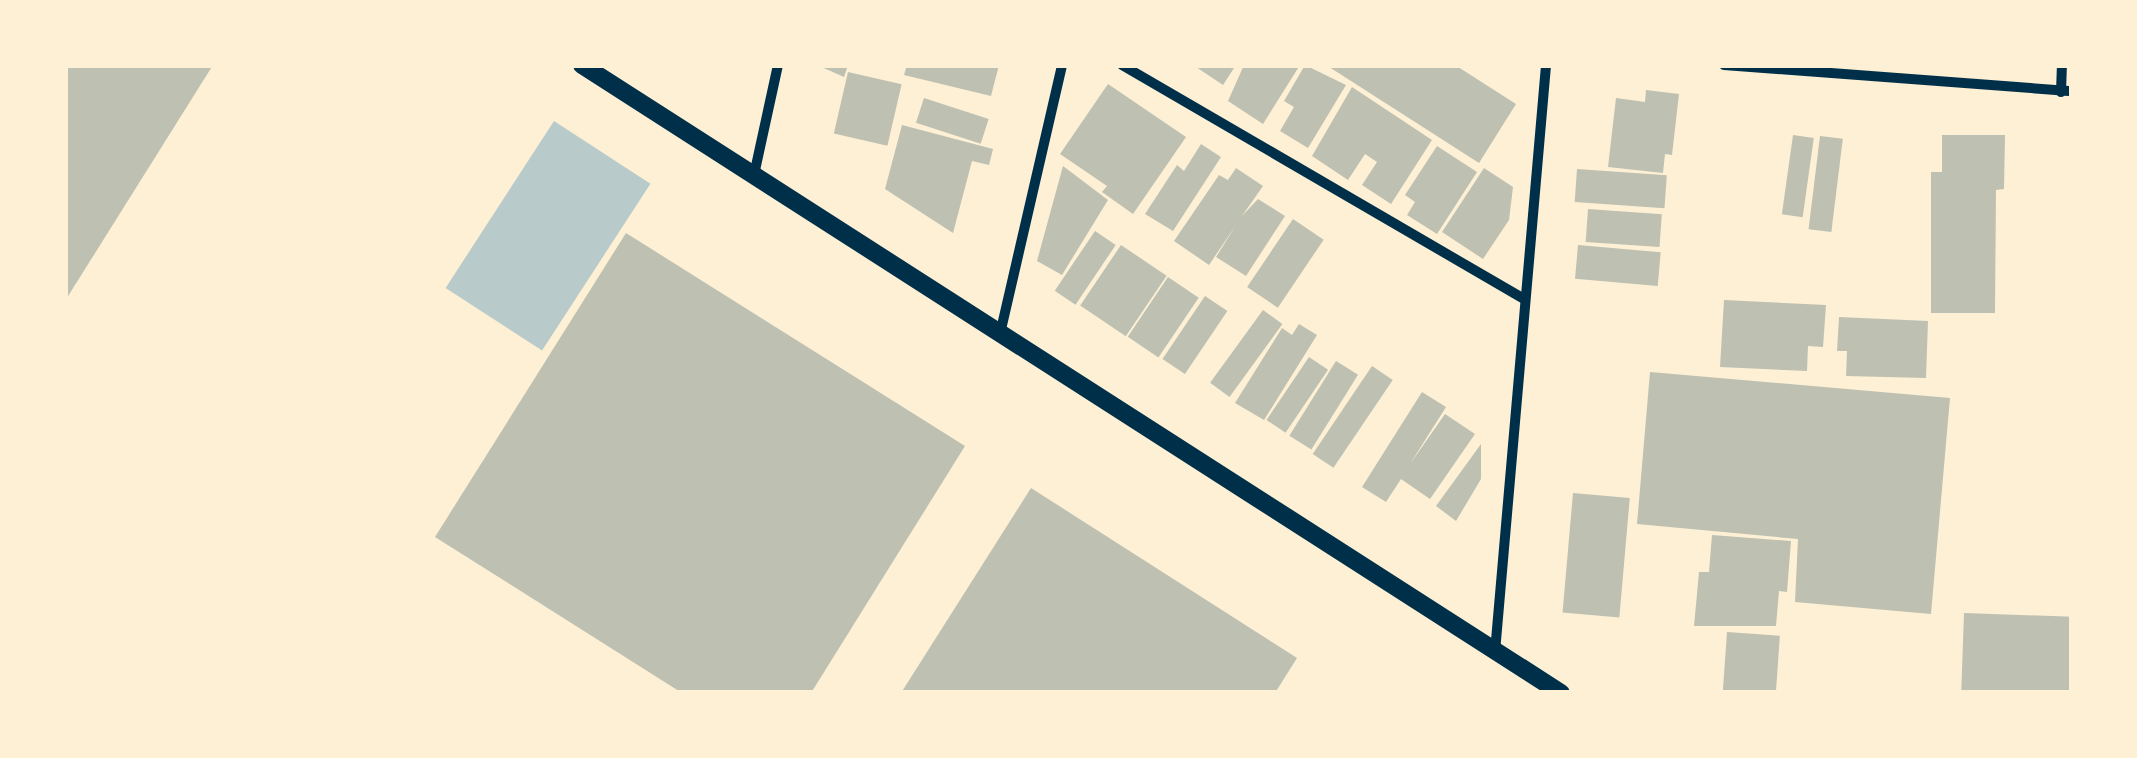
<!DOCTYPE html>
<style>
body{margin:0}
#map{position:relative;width:2137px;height:758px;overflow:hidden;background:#fdf0d5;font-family:Overpass,sans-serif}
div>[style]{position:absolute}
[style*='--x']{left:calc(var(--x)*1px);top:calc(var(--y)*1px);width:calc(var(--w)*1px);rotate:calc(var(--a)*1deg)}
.green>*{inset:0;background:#b9caca;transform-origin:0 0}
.building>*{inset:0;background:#bec0b2;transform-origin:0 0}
.minor>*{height:10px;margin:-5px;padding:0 5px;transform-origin:5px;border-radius:5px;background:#003049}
.tertiary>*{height:18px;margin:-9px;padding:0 9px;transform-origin:9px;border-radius:9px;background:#003049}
span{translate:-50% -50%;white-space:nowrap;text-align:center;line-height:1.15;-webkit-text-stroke:8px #fdf0d5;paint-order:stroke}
.frame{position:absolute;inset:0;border:68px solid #fdf0d5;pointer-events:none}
</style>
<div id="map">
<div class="green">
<div style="left:554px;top:121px;width:115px;height:199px;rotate:33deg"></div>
</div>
<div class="building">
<div style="clip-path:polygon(65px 65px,213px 65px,65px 301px)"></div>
<div style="clip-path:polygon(817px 65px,848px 65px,844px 77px)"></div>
<div style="clip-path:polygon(907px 65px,999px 65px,991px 96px,904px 75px)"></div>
<div style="clip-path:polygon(1193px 65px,1236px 65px,1223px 85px)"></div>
<div style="clip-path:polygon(1244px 65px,1300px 65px,1263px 124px,1228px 101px)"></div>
<div style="clip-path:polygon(1305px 65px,1346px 85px,1308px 148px,1280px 131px,1294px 107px,1284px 101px)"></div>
<div style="clip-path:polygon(1326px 65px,1455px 65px,1516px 104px,1479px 163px)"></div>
<div style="left:848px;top:72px;width:55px;height:63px;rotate:13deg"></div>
<div style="clip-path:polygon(1108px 84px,1186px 137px,1133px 214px,1102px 192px,1107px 186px,1060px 154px)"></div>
<div style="clip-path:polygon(1352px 87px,1432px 140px,1391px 204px,1362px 185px,1377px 162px,1365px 154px,1348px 180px,1312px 156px)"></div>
<div style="clip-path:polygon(1646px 90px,1679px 94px,1672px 155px,1665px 154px,1663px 173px,1608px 167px,1616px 98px,1645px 102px)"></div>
<div style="left:924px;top:98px;width:68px;height:26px;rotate:18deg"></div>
<div style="clip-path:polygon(902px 125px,993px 149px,989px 165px,972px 161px,953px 233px,885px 189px)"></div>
<div style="left:1793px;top:135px;width:21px;height:80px;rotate:8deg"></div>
<div style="clip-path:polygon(1942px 135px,2005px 135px,2004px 189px,1996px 190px,1995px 313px,1931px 313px,1931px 172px,1942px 172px)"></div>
<div style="left:1820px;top:136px;width:23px;height:94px;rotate:7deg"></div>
<div style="clip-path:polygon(1201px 144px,1221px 157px,1173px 231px,1145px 214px,1177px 165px,1184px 171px)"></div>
<div style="clip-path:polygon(1437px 146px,1477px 172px,1437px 234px,1407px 215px,1415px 202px,1405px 195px)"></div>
<div style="clip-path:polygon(1063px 166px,1108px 200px,1062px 275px,1037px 261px)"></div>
<div style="clip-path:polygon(1236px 168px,1263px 186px,1242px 216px,1258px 199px,1285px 216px,1246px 276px,1216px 257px,1236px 225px,1209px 265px,1174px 241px,1219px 175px,1228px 180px)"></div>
<div style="clip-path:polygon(1484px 168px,1513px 187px,1509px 220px,1483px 259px,1442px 232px)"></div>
<div style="left:1577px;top:169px;width:90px;height:33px;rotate:4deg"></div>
<div style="left:1588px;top:209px;width:74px;height:33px;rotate:4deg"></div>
<div style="left:1293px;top:219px;width:37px;height:82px;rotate:34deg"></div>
<div style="left:1095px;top:231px;width:25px;height:72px;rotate:34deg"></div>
<div style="clip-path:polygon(626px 233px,965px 446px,811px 693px,682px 693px,435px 537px)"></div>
<div style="left:1121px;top:245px;width:55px;height:73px;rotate:34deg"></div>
<div style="left:1578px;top:245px;width:83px;height:34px;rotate:5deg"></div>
<div style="left:1168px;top:277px;width:37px;height:72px;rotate:34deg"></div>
<div style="left:1205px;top:296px;width:27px;height:76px;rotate:34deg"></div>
<div style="clip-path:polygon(1724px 300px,1826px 305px,1823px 347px,1808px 346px,1807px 371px,1720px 367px)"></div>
<div style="left:1263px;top:310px;width:24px;height:90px;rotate:36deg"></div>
<div style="clip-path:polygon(1839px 317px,1928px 321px,1926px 378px,1846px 376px,1847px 351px,1837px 351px)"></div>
<div style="clip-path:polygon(1299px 324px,1317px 335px,1264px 420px,1235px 403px,1282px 328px,1292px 335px)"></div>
<div style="left:1309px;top:357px;width:23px;height:76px;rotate:34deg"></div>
<div style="left:1336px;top:361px;width:26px;height:88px;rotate:32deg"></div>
<div style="left:1372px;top:366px;width:25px;height:106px;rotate:34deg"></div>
<div style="clip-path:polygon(1650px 372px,1950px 398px,1931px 614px,1795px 602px,1798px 539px,1637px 524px)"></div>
<div style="clip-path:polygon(1422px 392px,1446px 407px,1410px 464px,1445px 414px,1475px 434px,1430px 499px,1401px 479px,1386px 502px,1362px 487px)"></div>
<div style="clip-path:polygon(1481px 444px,1481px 479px,1456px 521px,1436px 506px)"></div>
<div style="clip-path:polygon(1031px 488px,1297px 658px,1275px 693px,901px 693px)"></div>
<div style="left:1573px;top:493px;width:57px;height:120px;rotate:5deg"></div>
<div style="clip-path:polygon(1712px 535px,1791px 541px,1787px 592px,1779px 591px,1776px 626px,1694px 626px,1699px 572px,1709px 572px)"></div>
<div style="left:1964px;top:613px;width:108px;height:80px;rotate:2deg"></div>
<div style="left:1727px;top:632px;width:53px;height:61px;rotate:4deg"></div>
</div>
<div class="minor">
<div style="--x:1122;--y:65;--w:465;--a:30.2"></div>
<div style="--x:1724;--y:65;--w:349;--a:4.3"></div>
<div style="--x:2061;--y:92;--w:27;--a:-88"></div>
<div style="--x:754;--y:175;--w:113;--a:-77.7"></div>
<div style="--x:1000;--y:334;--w:276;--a:-77"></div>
<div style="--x:1495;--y:652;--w:589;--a:-85.03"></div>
</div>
<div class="tertiary">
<div style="--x:582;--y:65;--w:1163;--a:32.68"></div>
</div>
<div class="frame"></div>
</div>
